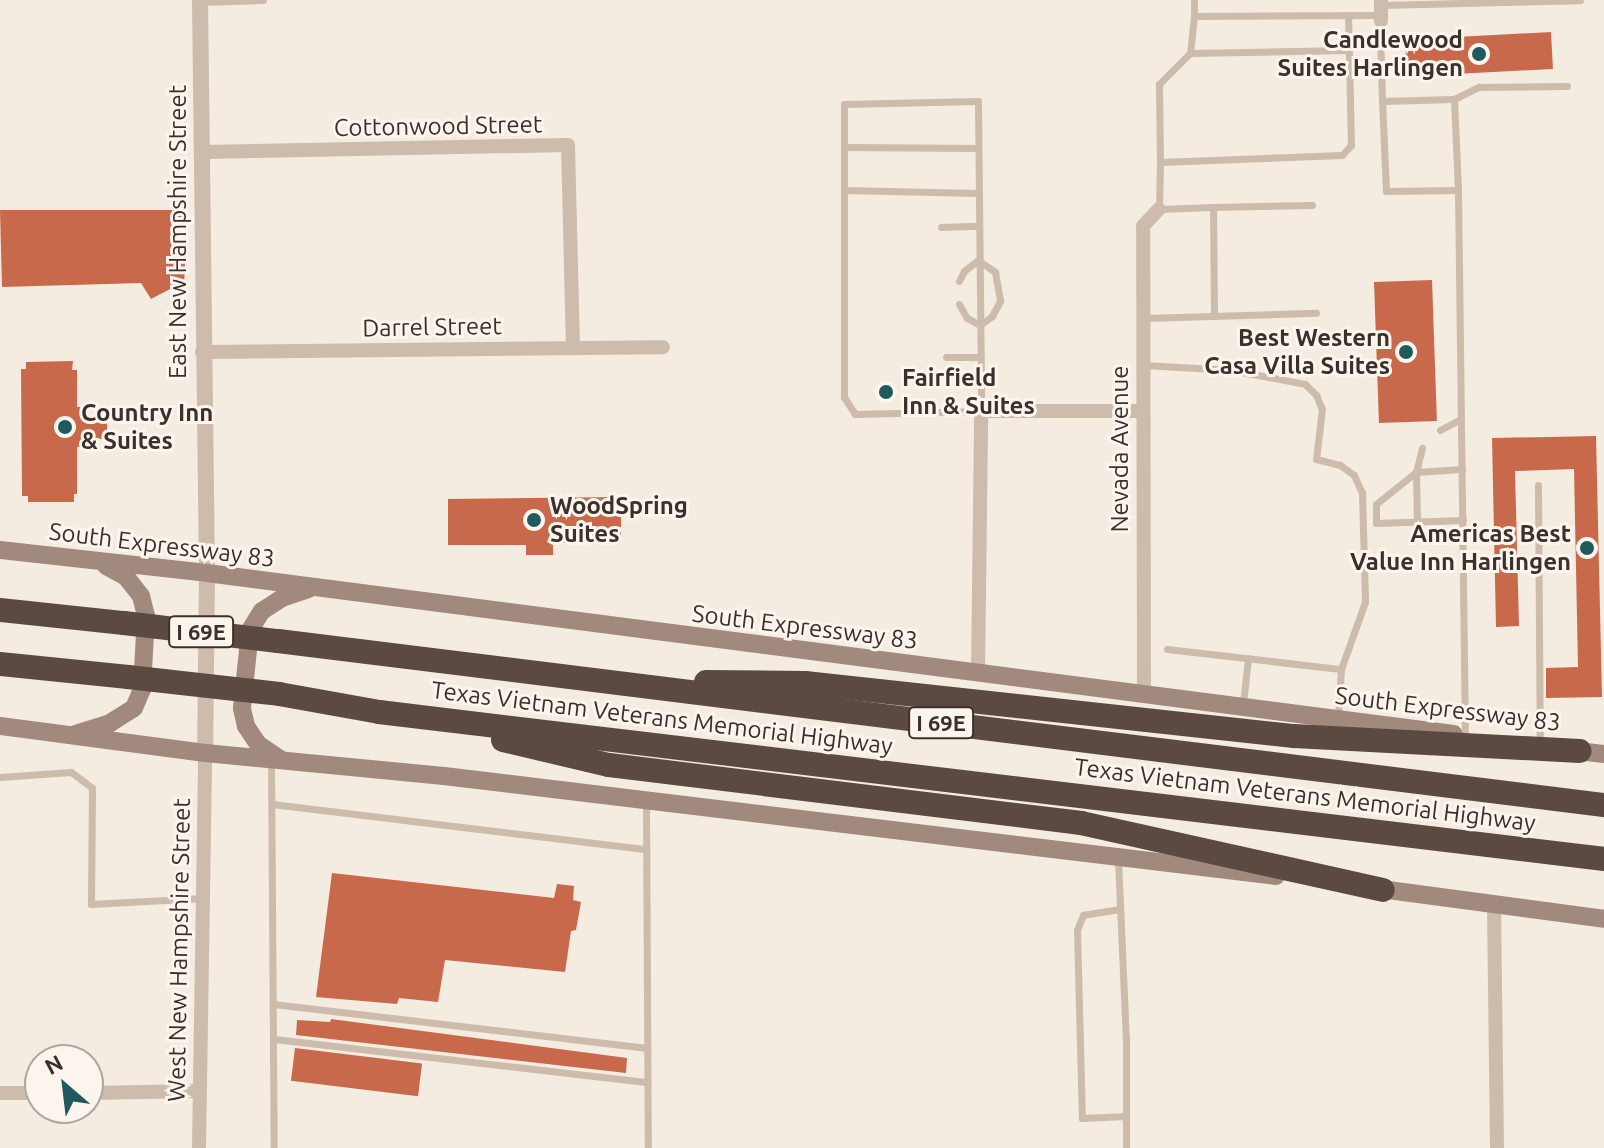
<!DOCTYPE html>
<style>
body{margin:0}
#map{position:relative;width:1604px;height:1148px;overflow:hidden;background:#f4ebe1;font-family:Ubuntu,sans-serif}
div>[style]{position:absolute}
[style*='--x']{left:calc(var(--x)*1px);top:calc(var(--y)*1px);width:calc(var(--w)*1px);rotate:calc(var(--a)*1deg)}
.building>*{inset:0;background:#c8694b;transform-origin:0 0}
.service>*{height:7px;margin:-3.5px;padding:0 3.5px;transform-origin:3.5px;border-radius:3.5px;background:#cdbbac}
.minor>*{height:14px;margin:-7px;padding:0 7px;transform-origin:7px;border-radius:7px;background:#cdbbac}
.tertiary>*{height:16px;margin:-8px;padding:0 8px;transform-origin:8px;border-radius:8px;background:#cdbbac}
.secondary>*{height:18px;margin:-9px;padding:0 9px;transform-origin:9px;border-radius:9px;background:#a18a7d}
.motorway>*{height:24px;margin:-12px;padding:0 12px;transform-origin:12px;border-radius:12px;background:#5c4a42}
.motorway-bridge>*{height:24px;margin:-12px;padding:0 12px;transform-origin:12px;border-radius:12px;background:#5c4a42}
.dots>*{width:22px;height:22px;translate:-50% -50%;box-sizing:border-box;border:4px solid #fbf5ee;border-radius:50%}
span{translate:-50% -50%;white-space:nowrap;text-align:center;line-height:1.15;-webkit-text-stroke:6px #fbf5ee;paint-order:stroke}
.shield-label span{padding:2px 6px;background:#fbf5ee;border:2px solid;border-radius:6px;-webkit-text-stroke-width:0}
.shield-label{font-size:22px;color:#3b302b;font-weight:700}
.poi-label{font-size:24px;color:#3b302b;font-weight:700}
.right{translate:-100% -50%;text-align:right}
.left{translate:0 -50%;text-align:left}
.street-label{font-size:24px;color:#3b302b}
.north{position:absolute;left:24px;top:1044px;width:80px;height:80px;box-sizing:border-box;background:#fbf5ee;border:2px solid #aea6a0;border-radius:50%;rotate:332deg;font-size:22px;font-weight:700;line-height:32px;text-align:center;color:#3b302b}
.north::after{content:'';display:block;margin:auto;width:28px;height:36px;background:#1f5a5e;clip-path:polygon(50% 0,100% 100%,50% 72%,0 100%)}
</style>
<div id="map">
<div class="building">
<div style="left:1551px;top:32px;width:37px;height:146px;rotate:87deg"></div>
<div style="clip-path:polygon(0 210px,187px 210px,184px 287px,174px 287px,151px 299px,141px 283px,2px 287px)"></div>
<div style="left:1432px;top:280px;width:141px;height:58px;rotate:88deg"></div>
<div style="clip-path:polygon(73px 361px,72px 370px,77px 370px,77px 407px,85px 407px,85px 415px,107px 415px,107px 439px,84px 439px,84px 447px,77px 447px,77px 494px,74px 494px,74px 502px,28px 502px,28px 496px,22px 496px,21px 369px,26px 369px,26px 362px)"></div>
<div style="clip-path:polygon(1596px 436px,1602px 697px,1546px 698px,1546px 668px,1578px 667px,1574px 469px,1515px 471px,1519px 626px,1496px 627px,1492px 438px)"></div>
<div style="clip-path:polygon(621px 497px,621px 542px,553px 543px,553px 555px,526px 555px,526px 545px,448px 545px,448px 499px)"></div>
<div style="clip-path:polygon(332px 873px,554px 898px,557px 884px,574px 886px,573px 900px,581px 902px,576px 930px,571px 931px,565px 972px,445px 960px,438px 1002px,399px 998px,397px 1004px,316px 997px)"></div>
<div style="clip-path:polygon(331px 1019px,627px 1058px,626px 1073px,296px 1035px,297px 1020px,330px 1022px)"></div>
<div style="left:295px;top:1048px;width:128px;height:33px;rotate:7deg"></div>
</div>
<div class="service">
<div style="--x:1194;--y:0;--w:16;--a:90"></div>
<div style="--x:1194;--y:16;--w:186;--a:-0.3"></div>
<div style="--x:202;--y:2;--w:61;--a:-1.9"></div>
<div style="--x:1381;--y:5;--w:199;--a:-1.4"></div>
<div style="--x:1194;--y:16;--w:37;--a:96"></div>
<div style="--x:1190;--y:53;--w:44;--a:135"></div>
<div style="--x:1159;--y:84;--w:78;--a:89.3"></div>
<div style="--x:1160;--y:162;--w:182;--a:-2.2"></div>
<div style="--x:1342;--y:155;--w:13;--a:-48"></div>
<div style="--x:1351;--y:145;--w:130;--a:-91.3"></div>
<div style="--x:1380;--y:33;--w:68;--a:88.3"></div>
<div style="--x:1190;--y:53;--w:158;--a:-1.1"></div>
<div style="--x:1454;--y:99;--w:28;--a:-26"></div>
<div style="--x:1479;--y:87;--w:88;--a:-0.7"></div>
<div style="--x:844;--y:147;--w:134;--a:0.4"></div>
<div style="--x:1160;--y:162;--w:47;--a:91.2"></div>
<div style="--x:1159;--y:209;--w:54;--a:-2.1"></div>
<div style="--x:844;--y:190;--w:86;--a:-90"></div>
<div style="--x:844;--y:104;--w:134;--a:-1.3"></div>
<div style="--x:978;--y:101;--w:310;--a:89.4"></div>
<div style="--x:981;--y:411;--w:126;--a:178.6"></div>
<div style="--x:855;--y:414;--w:20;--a:-123"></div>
<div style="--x:844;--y:397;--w:207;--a:-90"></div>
<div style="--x:844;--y:190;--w:134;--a:1.3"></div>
<div style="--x:1458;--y:190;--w:72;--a:179.2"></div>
<div style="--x:1386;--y:191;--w:90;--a:-92.5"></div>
<div style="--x:1382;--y:101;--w:72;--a:-1.6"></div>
<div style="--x:1454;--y:99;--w:91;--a:87.5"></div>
<div style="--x:1458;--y:190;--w:546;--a:89.27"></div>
<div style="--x:941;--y:227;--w:37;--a:-2"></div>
<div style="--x:959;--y:281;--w:11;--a:-63"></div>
<div style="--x:964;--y:271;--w:18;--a:-38"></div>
<div style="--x:978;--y:260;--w:21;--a:35"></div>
<div style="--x:995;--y:272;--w:29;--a:80"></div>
<div style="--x:1000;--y:301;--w:17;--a:118"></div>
<div style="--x:992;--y:316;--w:15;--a:143"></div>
<div style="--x:980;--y:325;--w:15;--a:-152"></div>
<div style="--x:967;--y:318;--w:16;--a:-120"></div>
<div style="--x:1214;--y:316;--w:109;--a:-90.5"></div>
<div style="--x:1213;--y:207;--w:99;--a:-1.2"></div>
<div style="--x:1143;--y:318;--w:173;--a:-1.7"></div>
<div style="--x:946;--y:357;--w:34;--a:0"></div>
<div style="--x:1144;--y:365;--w:87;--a:3.3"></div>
<div style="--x:1231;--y:370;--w:75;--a:10.7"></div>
<div style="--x:1305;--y:384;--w:16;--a:45"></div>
<div style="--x:1316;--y:395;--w:15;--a:67"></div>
<div style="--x:1322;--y:409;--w:50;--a:96.8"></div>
<div style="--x:1316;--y:459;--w:25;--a:14"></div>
<div style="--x:1340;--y:465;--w:17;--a:36"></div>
<div style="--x:1354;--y:475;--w:20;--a:66"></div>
<div style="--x:1362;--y:493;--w:109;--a:88.4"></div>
<div style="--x:1365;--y:602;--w:71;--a:109.7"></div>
<div style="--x:1440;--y:430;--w:24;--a:-28"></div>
<div style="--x:1462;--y:469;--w:46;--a:176.3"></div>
<div style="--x:1416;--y:472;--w:51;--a:141.3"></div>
<div style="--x:1376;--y:504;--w:19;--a:90"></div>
<div style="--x:1376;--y:523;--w:87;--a:-2"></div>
<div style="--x:1538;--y:485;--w:258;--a:89.6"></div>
<div style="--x:1417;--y:521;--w:49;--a:-91.2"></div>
<div style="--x:1416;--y:472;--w:25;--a:-76"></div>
<div style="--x:1167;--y:649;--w:175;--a:6.6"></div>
<div style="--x:1341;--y:669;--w:48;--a:93.6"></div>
<div style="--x:1243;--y:704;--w:46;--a:-83.8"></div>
<div style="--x:271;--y:761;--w:387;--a:89.6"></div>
<div style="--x:0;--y:777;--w:71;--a:-4"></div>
<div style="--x:71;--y:772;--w:26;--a:37"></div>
<div style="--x:92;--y:788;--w:116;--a:90.5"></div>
<div style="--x:91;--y:904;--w:111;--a:-3.1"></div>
<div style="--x:646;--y:802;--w:346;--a:89.7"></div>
<div style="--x:272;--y:804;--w:377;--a:6.9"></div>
<div style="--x:1118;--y:859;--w:180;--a:87.5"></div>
<div style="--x:1126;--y:1039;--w:109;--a:90"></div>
<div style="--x:1120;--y:909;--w:37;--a:171"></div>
<div style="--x:1083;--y:915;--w:16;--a:112"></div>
<div style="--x:1077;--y:930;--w:188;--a:88.5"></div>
<div style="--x:1082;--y:1118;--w:44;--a:-2.6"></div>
<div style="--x:273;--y:1004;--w:377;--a:6.7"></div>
<div style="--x:274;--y:1039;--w:376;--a:6.6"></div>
</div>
<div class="minor">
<div style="--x:1381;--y:0;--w:21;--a:90"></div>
<div style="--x:202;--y:152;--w:366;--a:-1.1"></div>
<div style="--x:568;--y:145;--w:202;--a:88.6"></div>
<div style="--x:202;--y:352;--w:461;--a:-0.6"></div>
<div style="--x:978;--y:673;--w:262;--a:-89.3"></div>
<div style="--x:981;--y:411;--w:161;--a:0"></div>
<div style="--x:1144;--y:695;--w:469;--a:-90.1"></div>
<div style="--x:1143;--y:226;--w:23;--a:-47"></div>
<div style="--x:1494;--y:903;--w:245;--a:89.3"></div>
<div style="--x:0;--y:1093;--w:40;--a:0"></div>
<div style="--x:88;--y:1093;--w:110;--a:-1"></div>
<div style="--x:199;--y:1148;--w:395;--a:-89.1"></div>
</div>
<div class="tertiary">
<div style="--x:200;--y:0;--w:573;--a:89.3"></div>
<div style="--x:207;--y:573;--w:180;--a:90.6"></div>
</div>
<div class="secondary">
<div style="--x:0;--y:550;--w:208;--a:6.3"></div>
<div style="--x:207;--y:573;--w:1257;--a:7.36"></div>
<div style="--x:0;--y:726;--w:207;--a:7.5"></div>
<div style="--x:205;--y:753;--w:240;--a:5.5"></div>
<div style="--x:444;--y:776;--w:838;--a:6.85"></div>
<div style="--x:75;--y:734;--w:37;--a:-17"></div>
<div style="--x:110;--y:723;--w:28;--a:-32"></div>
<div style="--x:134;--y:708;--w:21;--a:-67"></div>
<div style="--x:142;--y:689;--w:73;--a:-86.9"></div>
<div style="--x:146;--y:616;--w:21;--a:-104"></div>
<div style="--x:141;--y:596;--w:24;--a:-128"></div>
<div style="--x:126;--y:577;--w:23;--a:-151"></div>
<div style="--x:1570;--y:750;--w:34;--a:7"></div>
<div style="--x:280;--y:759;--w:27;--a:-146"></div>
<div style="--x:258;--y:744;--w:22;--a:-124"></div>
<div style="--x:246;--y:726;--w:18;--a:-103"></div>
<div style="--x:242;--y:708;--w:78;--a:-84.1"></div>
<div style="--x:250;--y:630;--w:22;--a:-58"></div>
<div style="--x:262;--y:611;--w:24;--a:-33"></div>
<div style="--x:282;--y:598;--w:28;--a:-19"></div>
<div style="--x:1373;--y:888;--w:233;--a:7.6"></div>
</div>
<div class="motorway">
<div style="--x:0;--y:610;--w:125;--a:6"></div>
<div style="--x:278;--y:641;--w:1336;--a:7.05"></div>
<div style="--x:0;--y:664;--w:129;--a:5.8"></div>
<div style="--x:706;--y:682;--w:99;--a:0.6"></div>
<div style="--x:805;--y:683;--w:492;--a:6.2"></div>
<div style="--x:1294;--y:736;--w:286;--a:3"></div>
<div style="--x:279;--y:694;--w:102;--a:10.2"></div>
<div style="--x:379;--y:712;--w:1234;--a:6.84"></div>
<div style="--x:503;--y:740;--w:109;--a:13.3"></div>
<div style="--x:609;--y:765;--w:476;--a:7"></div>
<div style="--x:1081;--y:823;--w:309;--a:12.5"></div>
</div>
<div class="motorway-bridge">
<div style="--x:124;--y:623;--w:155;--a:6.7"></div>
<div style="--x:128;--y:677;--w:152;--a:6.4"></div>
</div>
<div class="dots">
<div style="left:1479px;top:54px;background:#1f5a5e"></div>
<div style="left:1406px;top:352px;background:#1f5a5e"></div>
<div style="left:886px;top:392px;background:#1f5a5e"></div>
<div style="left:65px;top:427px;background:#1f5a5e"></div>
<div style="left:534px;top:520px;background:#1f5a5e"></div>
<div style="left:1587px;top:548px;background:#1f5a5e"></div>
</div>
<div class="shield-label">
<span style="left:201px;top:632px">I 69E</span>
<span style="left:941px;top:723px">I 69E</span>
</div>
<div class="poi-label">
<span class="right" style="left:1463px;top:54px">Candlewood<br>Suites Harlingen</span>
<span class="right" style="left:1390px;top:352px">Best Western<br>Casa Villa Suites</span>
<span class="left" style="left:902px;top:392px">Fairfield<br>Inn &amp; Suites</span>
<span class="left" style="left:81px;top:427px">Country Inn<br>&amp; Suites</span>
<span class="left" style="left:550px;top:520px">WoodSpring<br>Suites</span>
<span class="right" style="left:1571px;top:548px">Americas Best<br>Value Inn Harlingen</span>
</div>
<div class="street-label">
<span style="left:438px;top:126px;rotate:-1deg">Cottonwood Street</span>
<span style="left:178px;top:232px;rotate:-90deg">East New Hampshire Street</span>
<span style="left:432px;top:327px;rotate:-1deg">Darrel Street</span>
<span style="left:1120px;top:449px;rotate:-90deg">Nevada Avenue</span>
<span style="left:162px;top:545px;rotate:7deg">South Expressway 83</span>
<span style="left:805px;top:627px;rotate:7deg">South Expressway 83</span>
<span style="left:1448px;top:709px;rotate:7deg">South Expressway 83</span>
<span style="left:662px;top:718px;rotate:7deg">Texas Vietnam Veterans Memorial Highway</span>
<span style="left:1305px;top:795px;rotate:7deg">Texas Vietnam Veterans Memorial Highway</span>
<span style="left:179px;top:950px;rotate:-89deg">West New Hampshire Street</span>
</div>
<div class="north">N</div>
</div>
